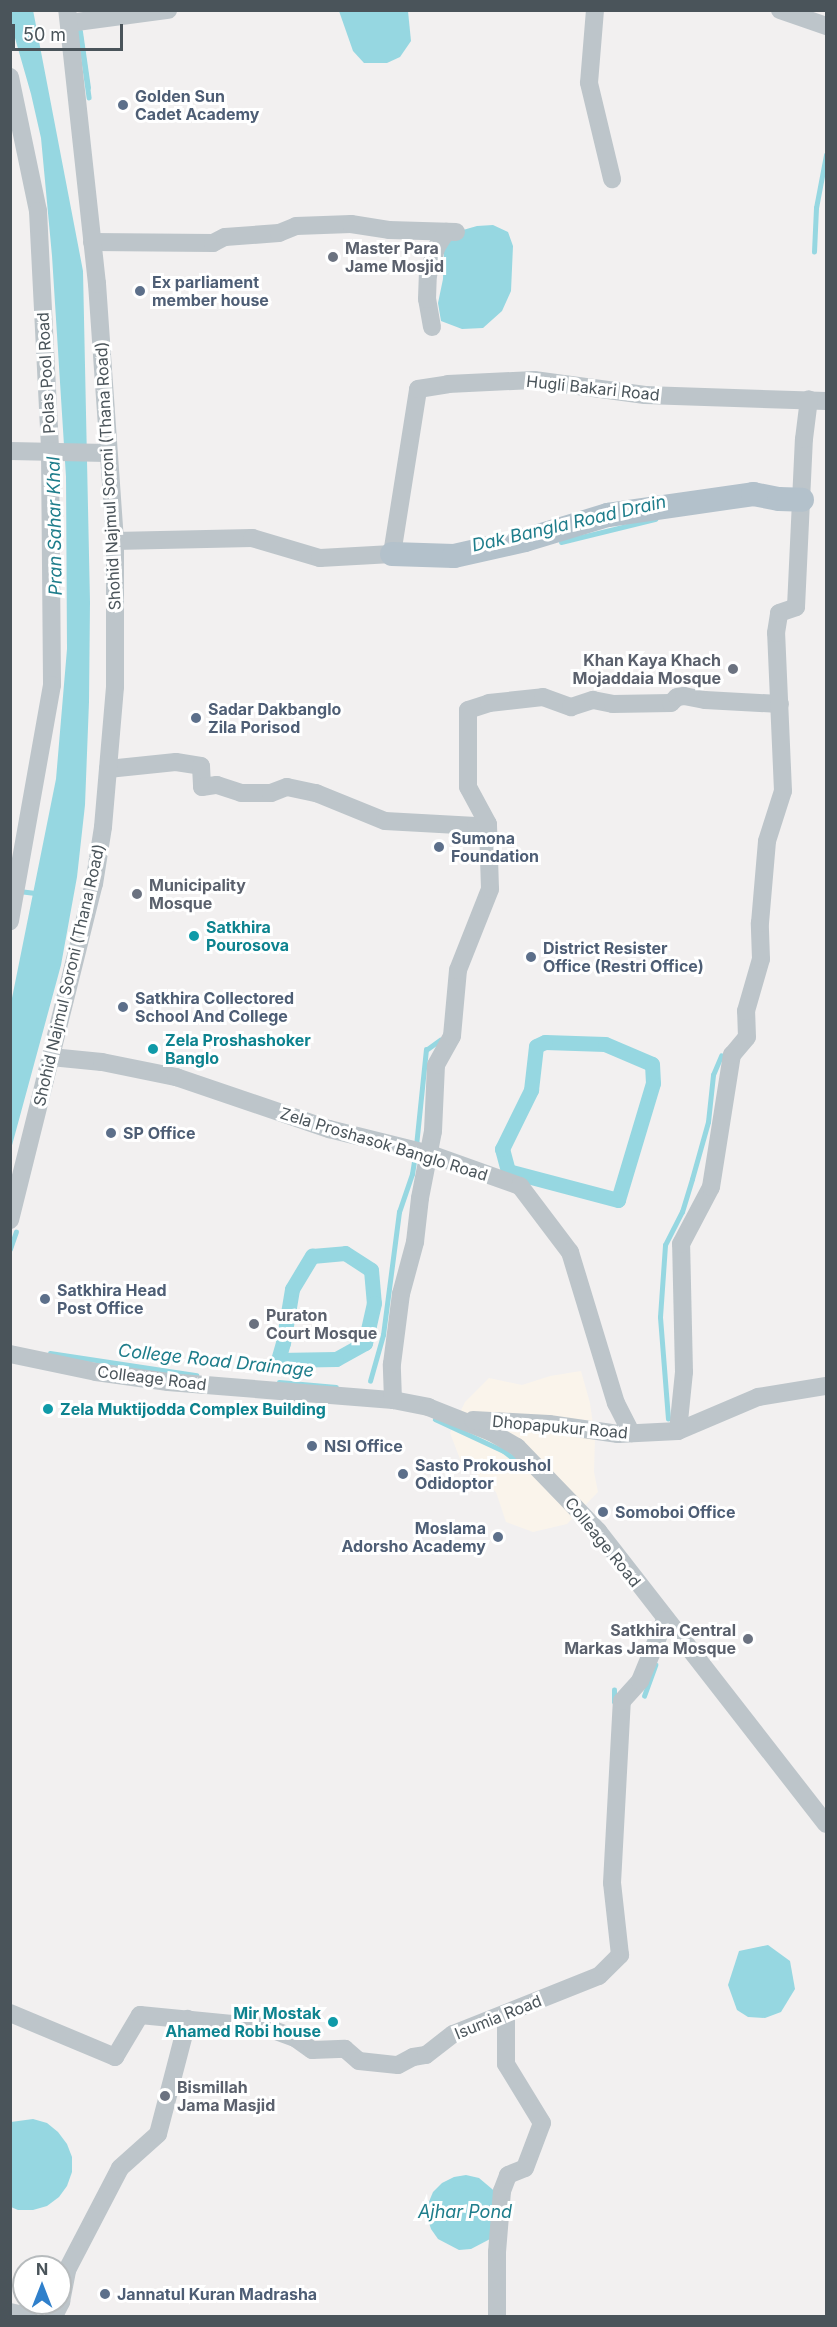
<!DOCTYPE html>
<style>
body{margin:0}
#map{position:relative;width:837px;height:2327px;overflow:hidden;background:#f2f0f0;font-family:Inter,sans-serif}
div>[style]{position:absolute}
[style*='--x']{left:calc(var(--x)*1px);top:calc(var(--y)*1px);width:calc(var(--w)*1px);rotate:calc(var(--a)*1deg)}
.commercial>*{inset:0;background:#faf4eb}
.water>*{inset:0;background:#96d7e1}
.stream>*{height:4.5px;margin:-2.25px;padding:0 2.25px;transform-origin:2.25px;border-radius:2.25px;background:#96d7e1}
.canal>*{height:15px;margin:-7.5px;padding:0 7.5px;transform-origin:7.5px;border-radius:7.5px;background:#96d7e1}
.minor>*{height:18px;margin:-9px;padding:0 9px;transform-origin:9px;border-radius:9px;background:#bdc5ca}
.major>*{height:24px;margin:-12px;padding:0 12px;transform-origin:12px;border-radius:12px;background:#b3c1cb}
.dots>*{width:16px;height:16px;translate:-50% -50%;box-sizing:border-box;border:3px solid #fff;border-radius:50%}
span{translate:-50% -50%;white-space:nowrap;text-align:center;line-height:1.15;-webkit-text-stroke:6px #fff;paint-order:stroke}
.service-label{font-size:16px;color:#4e5e75;font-weight:700}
.left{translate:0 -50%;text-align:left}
.right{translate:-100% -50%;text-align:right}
.worship-label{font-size:16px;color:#5b616d;font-weight:700}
.street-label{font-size:16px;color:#4a545a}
.culture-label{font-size:16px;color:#0d838f;font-weight:700}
.water-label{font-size:18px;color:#1e7d8b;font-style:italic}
.frame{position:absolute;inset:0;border:12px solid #4a545a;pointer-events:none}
.north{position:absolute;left:12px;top:2255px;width:60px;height:60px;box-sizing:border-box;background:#fff;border:2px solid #b7bbbd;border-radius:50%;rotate:0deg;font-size:16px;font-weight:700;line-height:24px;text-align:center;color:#4a545a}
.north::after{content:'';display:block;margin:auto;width:21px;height:27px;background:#3080cb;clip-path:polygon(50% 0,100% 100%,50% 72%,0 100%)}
.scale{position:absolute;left:12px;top:24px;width:111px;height:27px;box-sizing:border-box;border:3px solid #4a545a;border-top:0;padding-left:8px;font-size:18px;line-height:21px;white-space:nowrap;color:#4a545a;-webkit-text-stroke:4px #fff;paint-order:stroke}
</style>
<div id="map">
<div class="commercial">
<div style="clip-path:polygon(581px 1371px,590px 1403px,595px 1439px,594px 1472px,598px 1492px,567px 1524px,533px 1532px,506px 1522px,496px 1492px,460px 1459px,450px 1433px,465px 1402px,489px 1378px,522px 1385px,550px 1376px)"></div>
</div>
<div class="water">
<div style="clip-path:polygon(33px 10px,83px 271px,90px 602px,89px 702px,85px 805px,77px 877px,61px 965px,11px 1149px,11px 1003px,56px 779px,67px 649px,66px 477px,52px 256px,41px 138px,31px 94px,11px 24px,11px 11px)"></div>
<div style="clip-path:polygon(339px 11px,408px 11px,411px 41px,400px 57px,387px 63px,364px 63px,353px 51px)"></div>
<div style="clip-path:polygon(493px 225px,508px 232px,513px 246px,511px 291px,502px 311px,483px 328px,462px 329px,441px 321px,438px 303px,443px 279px,444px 250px,456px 232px,477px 226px)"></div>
<div style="clip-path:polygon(768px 1945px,790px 1961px,795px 1989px,781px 2012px,765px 2018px,748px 2017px,737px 2010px,728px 1985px,739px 1951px)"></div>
<div style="clip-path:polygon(33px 2119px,47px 2123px,58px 2132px,67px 2144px,72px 2157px,72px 2172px,67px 2186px,59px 2197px,47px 2206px,33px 2210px,18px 2210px,11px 2207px,11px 2122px)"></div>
<div style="clip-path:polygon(466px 2175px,479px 2178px,498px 2194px,492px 2238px,471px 2249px,459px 2250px,438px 2239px,431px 2229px,427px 2217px,428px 2204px,433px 2192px,442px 2183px,454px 2177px)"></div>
</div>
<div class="stream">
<div style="--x:88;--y:88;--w:57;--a:-98.1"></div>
<div style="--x:80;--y:32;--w:66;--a:82.1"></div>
<div style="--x:814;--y:252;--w:44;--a:-87.4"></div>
<div style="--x:816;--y:208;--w:54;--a:-79.3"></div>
<div style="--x:561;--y:542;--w:97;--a:-13.7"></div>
<div style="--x:19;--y:891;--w:16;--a:7"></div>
<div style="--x:416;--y:1146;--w:97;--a:-84.1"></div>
<div style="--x:426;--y:1050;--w:17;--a:-36"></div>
<div style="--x:10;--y:1249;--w:18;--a:-71"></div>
<div style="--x:50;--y:1353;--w:148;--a:8.6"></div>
<div style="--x:370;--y:1381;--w:48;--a:-74.2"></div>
<div style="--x:383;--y:1335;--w:124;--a:-82.6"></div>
<div style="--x:399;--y:1212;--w:40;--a:-71.1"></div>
<div style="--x:412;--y:1174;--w:20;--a:-81"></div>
<div style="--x:279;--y:1382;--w:57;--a:5"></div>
<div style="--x:435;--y:1419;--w:76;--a:24.9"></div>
<div style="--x:504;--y:1451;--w:29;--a:38"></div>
<div style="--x:668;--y:1419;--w:102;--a:-94.5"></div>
<div style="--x:660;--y:1317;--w:72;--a:-86"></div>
<div style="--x:665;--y:1245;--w:37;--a:-63"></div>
<div style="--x:682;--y:1212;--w:34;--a:-73"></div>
<div style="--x:692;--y:1179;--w:59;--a:-74.3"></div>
<div style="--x:708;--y:1122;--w:47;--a:-83.9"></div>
<div style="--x:713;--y:1075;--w:21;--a:-67"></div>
<div style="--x:644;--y:1696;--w:33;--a:-70"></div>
<div style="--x:614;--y:1702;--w:12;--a:-90"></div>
</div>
<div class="canal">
<div style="--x:545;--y:1042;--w:60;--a:1.9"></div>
<div style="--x:605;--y:1044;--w:51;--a:23.1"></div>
<div style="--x:652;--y:1064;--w:19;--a:87"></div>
<div style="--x:653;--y:1083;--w:122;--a:106.7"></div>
<div style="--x:618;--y:1200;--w:114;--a:-165.2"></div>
<div style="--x:508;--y:1171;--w:23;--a:-105"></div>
<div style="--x:502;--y:1149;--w:66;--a:-63.8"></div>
<div style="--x:531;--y:1090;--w:44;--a:-83.5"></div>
<div style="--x:536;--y:1046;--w:10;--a:-24"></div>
<div style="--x:345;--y:1253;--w:31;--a:33"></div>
<div style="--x:371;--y:1270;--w:33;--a:85"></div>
<div style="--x:374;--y:1303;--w:41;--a:102.7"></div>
<div style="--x:365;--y:1343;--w:33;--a:151"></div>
<div style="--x:336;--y:1359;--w:58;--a:179"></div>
<div style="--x:278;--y:1360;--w:18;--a:-74"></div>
<div style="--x:283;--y:1343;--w:55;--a:-80.5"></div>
<div style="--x:292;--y:1289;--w:39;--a:-59"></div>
<div style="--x:312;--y:1256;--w:33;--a:-5"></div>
</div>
<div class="minor">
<div style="--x:595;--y:10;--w:73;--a:94.7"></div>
<div style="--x:589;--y:83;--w:99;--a:76.5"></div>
<div style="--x:780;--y:10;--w:49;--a:19.2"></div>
<div style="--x:69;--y:23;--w:100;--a:-7.5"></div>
<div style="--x:10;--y:77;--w:137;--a:78.2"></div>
<div style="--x:38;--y:211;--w:240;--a:87.1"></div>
<div style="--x:50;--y:451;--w:234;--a:89.5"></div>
<div style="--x:52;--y:685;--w:240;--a:100.1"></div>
<div style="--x:92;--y:242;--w:121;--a:0.5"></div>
<div style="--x:213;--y:243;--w:13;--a:-27"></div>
<div style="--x:225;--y:237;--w:54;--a:-4.2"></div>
<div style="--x:279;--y:233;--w:18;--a:-22"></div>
<div style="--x:296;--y:226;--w:55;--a:-2.1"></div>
<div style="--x:351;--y:224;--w:38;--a:9"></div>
<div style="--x:389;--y:230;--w:67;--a:1.7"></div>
<div style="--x:432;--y:327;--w:28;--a:-100"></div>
<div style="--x:427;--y:299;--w:24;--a:-88"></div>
<div style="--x:428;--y:275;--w:28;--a:-73"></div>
<div style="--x:436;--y:248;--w:19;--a:-58"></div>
<div style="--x:10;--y:451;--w:97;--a:1.2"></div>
<div style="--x:115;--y:541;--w:137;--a:-1.3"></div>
<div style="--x:252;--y:538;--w:71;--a:16.4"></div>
<div style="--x:320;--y:558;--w:72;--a:-3.2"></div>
<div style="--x:392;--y:554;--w:167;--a:-81"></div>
<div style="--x:418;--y:389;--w:30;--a:-9"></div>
<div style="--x:448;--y:384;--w:86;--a:-2.7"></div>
<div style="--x:534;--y:380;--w:112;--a:7.7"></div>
<div style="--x:645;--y:395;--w:181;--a:1.9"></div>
<div style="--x:108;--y:769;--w:68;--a:-5.9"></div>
<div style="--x:176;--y:762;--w:25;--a:9"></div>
<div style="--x:201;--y:766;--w:21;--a:87"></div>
<div style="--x:202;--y:787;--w:15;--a:-8"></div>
<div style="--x:217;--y:785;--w:25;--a:18"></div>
<div style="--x:241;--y:793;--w:30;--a:0"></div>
<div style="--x:271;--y:793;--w:17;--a:-21"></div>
<div style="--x:287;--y:787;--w:30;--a:12"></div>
<div style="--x:316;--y:793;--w:74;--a:22.1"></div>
<div style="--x:385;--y:821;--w:91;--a:3.1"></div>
<div style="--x:476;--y:826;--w:12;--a:-9"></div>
<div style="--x:51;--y:1057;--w:51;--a:5.6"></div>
<div style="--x:102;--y:1062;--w:76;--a:11.5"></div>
<div style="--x:176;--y:1077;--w:162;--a:18.8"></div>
<div style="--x:329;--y:1129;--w:104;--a:13.9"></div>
<div style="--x:430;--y:1154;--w:96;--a:19.6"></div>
<div style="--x:520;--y:1186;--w:83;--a:52.9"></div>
<div style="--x:570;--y:1252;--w:158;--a:73.1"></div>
<div style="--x:616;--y:1403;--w:34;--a:63"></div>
<div style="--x:10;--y:1220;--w:346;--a:-76"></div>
<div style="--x:94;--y:884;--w:58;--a:-81"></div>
<div style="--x:103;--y:827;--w:141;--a:-85.1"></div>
<div style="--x:115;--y:687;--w:146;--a:-90"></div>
<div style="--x:115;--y:541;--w:258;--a:-94"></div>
<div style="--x:97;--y:284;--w:276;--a:-96.2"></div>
<div style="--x:10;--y:1354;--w:88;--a:11.8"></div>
<div style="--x:96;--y:1372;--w:73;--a:7.9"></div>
<div style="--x:168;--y:1382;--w:226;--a:4.6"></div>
<div style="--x:393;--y:1400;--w:36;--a:11"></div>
<div style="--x:428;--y:1407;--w:68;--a:21.6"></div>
<div style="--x:491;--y:1432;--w:30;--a:30"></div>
<div style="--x:517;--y:1447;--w:117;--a:46"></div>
<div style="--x:598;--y:1531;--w:371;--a:52.1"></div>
<div style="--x:393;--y:1400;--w:36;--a:-92"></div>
<div style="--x:392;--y:1364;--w:71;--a:-82.7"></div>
<div style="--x:401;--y:1294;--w:54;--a:-74.9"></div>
<div style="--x:415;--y:1242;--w:44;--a:-83.5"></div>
<div style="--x:420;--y:1198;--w:68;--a:-79"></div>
<div style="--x:433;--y:1131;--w:66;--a:-87.4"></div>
<div style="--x:436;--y:1065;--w:33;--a:-61"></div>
<div style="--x:452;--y:1036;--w:66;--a:-84.8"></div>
<div style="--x:458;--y:970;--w:87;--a:-68.4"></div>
<div style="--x:490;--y:889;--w:65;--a:-91.8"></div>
<div style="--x:488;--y:824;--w:42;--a:-118.4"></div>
<div style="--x:468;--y:787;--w:77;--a:-90"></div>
<div style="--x:468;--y:710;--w:22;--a:-18"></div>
<div style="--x:489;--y:703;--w:54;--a:-6.3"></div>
<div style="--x:543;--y:697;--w:30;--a:20"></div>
<div style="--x:571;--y:707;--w:23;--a:-18"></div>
<div style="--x:593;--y:700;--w:20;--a:11"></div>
<div style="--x:613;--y:704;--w:58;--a:-1"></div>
<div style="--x:671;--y:703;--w:8;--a:-45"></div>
<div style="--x:677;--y:697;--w:7;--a:-8"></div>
<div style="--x:684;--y:696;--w:21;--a:11"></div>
<div style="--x:705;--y:700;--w:75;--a:3.1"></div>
<div style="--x:473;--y:1420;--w:76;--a:3"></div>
<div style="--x:549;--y:1424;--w:70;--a:8.2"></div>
<div style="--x:618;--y:1434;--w:60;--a:-2.9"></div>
<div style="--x:678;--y:1431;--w:87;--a:-23"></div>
<div style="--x:758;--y:1397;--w:69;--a:-9.2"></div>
<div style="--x:678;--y:1431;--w:59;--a:-84.2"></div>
<div style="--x:684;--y:1372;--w:128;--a:-91.3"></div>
<div style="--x:681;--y:1244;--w:64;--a:-62.2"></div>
<div style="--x:711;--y:1187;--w:134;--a:-81"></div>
<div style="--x:732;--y:1055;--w:23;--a:-50"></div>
<div style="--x:747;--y:1037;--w:26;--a:-92"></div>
<div style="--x:746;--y:1011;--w:54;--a:-73.9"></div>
<div style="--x:761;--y:959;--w:36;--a:-92"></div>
<div style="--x:760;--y:923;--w:82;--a:-85.1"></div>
<div style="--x:767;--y:841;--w:52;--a:-72.3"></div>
<div style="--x:783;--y:791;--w:158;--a:-92.5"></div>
<div style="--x:776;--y:633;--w:20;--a:-81"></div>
<div style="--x:779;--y:613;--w:18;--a:-19"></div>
<div style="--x:796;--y:607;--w:168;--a:-87.3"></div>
<div style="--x:804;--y:439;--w:40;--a:-82.9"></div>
<div style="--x:10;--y:2013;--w:114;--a:22.7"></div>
<div style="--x:115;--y:2057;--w:49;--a:-59.2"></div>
<div style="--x:140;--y:2015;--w:126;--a:5.5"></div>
<div style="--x:265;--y:2027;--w:32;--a:20"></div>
<div style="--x:295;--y:2038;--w:21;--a:35"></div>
<div style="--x:312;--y:2050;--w:33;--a:-2"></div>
<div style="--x:345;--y:2049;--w:18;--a:41"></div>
<div style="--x:359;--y:2061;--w:39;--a:6"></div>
<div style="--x:398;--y:2065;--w:17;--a:-28"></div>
<div style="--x:413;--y:2057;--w:13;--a:-9"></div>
<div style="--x:426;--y:2055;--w:34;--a:-38"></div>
<div style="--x:453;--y:2034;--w:157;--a:-21.7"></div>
<div style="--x:599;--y:1976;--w:30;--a:-45"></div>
<div style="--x:620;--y:1955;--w:72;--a:-96.3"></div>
<div style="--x:612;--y:1883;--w:182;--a:-86.9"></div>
<div style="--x:622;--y:1701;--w:27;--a:-48"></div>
<div style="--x:640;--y:1681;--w:66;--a:-67.7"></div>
<div style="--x:10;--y:2312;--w:19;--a:12"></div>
<div style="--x:54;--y:2316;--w:16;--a:-63"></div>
<div style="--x:61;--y:2302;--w:33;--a:-79"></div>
<div style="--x:67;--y:2270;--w:115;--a:-62.5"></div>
<div style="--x:120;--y:2168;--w:51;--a:-41.8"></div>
<div style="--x:158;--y:2134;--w:119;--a:-75.4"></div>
<div style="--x:497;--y:2316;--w:64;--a:-90"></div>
<div style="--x:497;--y:2252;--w:61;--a:-85.3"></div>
<div style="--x:502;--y:2191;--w:17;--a:-69"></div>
<div style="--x:508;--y:2175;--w:18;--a:-22"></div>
<div style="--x:525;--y:2168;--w:48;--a:-69.3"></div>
<div style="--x:542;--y:2123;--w:69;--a:-121.4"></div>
<div style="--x:506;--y:2064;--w:50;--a:-90"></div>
</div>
<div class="major">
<div style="--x:392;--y:554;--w:62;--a:1.8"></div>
<div style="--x:454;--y:556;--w:73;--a:-12.7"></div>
<div style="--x:525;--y:540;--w:87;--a:-16.8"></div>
<div style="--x:608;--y:515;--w:147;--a:-8.2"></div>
<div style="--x:753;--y:494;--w:26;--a:11"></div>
<div style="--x:779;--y:499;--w:23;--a:2"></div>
</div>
<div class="dots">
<div style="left:123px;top:105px;background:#5c6f8a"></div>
<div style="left:333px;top:257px;background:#6b7280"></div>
<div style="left:140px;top:291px;background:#5c6f8a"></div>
<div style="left:733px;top:669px;background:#6b7280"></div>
<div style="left:196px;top:718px;background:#5c6f8a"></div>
<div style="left:439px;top:847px;background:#5c6f8a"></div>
<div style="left:137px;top:894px;background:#6b7280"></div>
<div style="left:194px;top:936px;background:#0f9aa8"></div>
<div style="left:531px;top:957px;background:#5c6f8a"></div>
<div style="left:123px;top:1007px;background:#5c6f8a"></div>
<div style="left:153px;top:1049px;background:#0f9aa8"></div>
<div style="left:111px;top:1133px;background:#5c6f8a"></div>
<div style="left:45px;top:1299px;background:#5c6f8a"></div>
<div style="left:254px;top:1324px;background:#6b7280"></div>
<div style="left:48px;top:1409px;background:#0f9aa8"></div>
<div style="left:312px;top:1446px;background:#5c6f8a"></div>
<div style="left:403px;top:1474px;background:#5c6f8a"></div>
<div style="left:603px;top:1512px;background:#5c6f8a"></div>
<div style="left:498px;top:1537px;background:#5c6f8a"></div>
<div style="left:748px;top:1639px;background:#6b7280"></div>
<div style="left:333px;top:2022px;background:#0f9aa8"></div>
<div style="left:165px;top:2096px;background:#6b7280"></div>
<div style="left:105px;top:2294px;background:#5c6f8a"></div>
</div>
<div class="service-label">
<span class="left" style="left:135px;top:105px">Golden Sun<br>Cadet Academy</span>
<span class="left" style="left:152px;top:291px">Ex parliament<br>member house</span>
<span class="left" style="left:208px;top:718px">Sadar Dakbanglo<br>Zila Porisod</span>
<span class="left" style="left:451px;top:847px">Sumona<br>Foundation</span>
<span class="left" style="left:543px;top:957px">District Resister<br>Office (Restri Office)</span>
<span class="left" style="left:135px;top:1007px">Satkhira Collectored<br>School And College</span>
<span class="left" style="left:123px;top:1133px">SP Office</span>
<span class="left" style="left:57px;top:1299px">Satkhira Head<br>Post Office</span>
<span class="left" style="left:324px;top:1446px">NSI Office</span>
<span class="left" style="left:415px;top:1474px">Sasto Prokoushol<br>Odidoptor</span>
<span class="left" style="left:615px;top:1512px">Somoboi Office</span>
<span class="right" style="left:486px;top:1537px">Moslama<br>Adorsho Academy</span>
<span class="left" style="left:117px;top:2294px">Jannatul Kuran Madrasha</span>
</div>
<div class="worship-label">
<span class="left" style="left:345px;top:257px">Master Para<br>Jame Mosjid</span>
<span class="right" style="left:721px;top:669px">Khan Kaya Khach<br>Mojaddaia Mosque</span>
<span class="left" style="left:149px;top:894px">Municipality<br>Mosque</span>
<span class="left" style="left:266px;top:1324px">Puraton<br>Court Mosque</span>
<span class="right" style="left:736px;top:1639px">Satkhira Central<br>Markas Jama Mosque</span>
<span class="left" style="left:177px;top:2096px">Bismillah<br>Jama Masjid</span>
</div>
<div class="street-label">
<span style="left:46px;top:373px;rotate:-93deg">Polas Pool Road</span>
<span style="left:593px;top:388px;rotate:6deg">Hugli Bakari Road</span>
<span style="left:108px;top:476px;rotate:-93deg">Shohid Najmul Soroni (Thana Road)</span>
<span style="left:69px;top:975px;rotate:-77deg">Shohid Najmul Soroni (Thana Road)</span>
<span style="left:384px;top:1144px;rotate:17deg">Zela Proshasok Banglo Road</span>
<span style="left:152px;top:1378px;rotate:7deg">Colleage Road</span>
<span style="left:560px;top:1427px;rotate:5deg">Dhopapukur Road</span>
<span style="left:603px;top:1542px;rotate:51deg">Colleage Road</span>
<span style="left:498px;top:2017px;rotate:-22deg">Isumia Road</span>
</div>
<div class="culture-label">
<span class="left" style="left:206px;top:936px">Satkhira<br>Pourosova</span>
<span class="left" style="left:165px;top:1049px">Zela Proshashoker<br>Banglo</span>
<span class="left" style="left:60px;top:1409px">Zela Muktijodda Complex Building</span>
<span class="right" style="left:321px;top:2022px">Mir Mostak<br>Ahamed Robi house</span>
</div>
<div class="water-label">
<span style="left:569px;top:524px;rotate:-13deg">Dak Bangla Road Drain</span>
<span style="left:55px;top:526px;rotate:-91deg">Pran Sahar Khal</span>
<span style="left:216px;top:1361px;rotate:6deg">College Road Drainage</span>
<span style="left:465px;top:2212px">Ajhar Pond</span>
</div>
<div class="frame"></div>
<div class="north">N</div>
<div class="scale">50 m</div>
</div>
